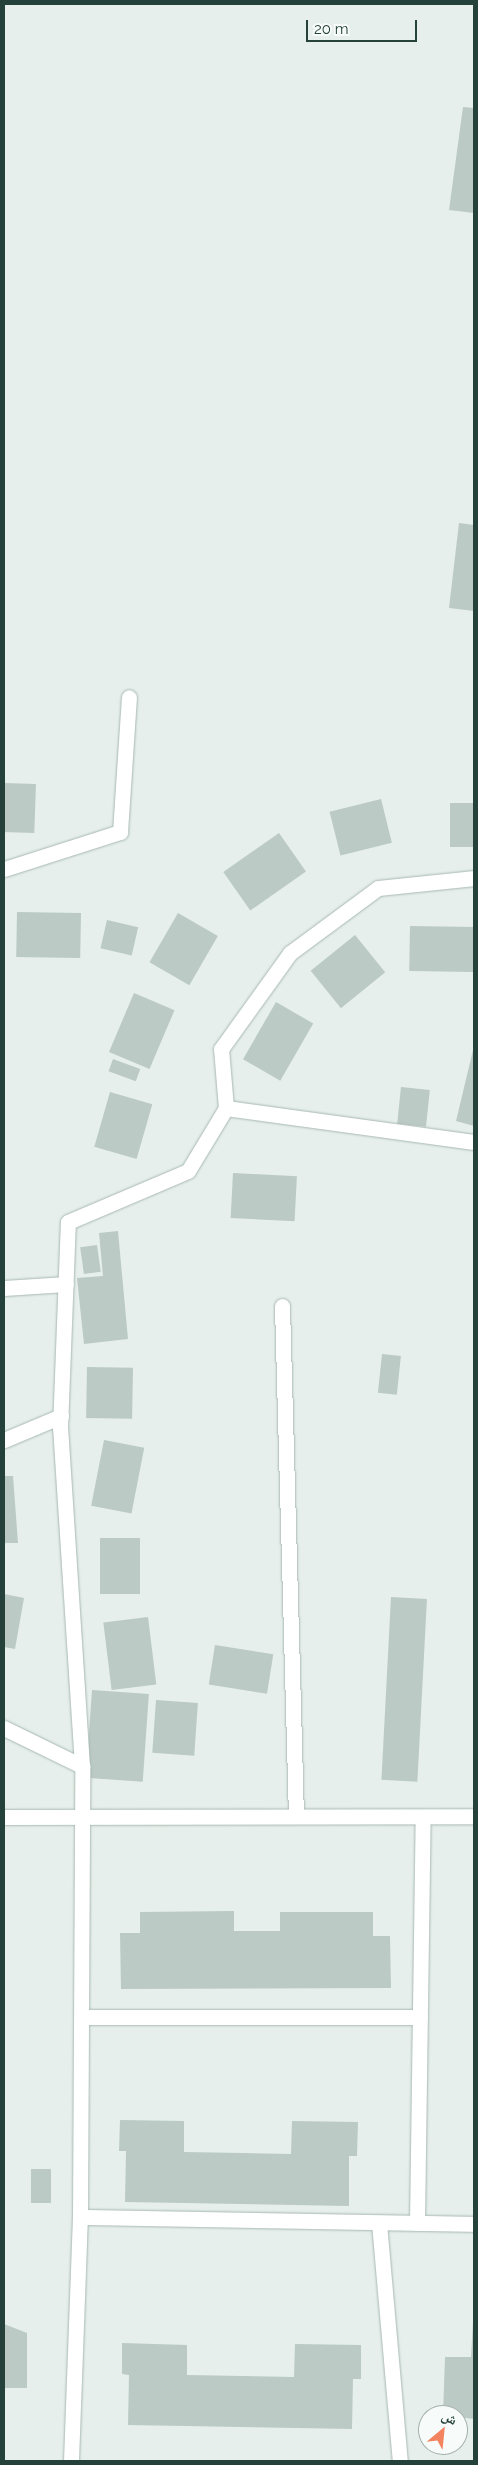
<!DOCTYPE html>
<meta charset="utf-8">
<style>
body{margin:0}
#map{position:relative;width:478px;height:2465px;overflow:hidden;background:#e6efeb;font-family:Raleway,"Noto Naskh Arabic",sans-serif}
div>[style]{position:absolute}
[style*='--x']{left:calc(var(--x)*1px);top:calc(var(--y)*1px);width:calc(var(--w)*1px);rotate:calc(var(--a)*1deg)}
.building>*{inset:0;background:#bbcac4;transform-origin:0 0}
.roads{filter:drop-shadow(0 0 1px #a8b8b2) drop-shadow(0 0 1px #a8b8b2)}
.minor>*{height:15px;margin:-7.5px;padding:0 7.5px;transform-origin:7.5px;border-radius:7.5px;background:#fff}
.secondary>*{height:15px;margin:-7.5px;padding:0 7.5px;transform-origin:7.5px;border-radius:7.5px;background:#fff}
span{translate:-50% -50%;white-space:nowrap;text-align:center;line-height:1.15;-webkit-text-stroke:5px #f7fbf9;paint-order:stroke}
.frame{position:absolute;inset:0;border:5px solid #24423a;pointer-events:none}
.north{position:absolute;left:418px;top:2405px;width:50px;height:50px;box-sizing:border-box;background:#f7fbf9;border:1px solid #a3b1ad;border-radius:50%;rotate:28deg;font-size:14px;font-weight:700;line-height:20px;text-align:center;color:#24423a}
.north::after{content:'';display:block;margin:auto;width:18px;height:22px;background:#f4845f;clip-path:polygon(50% 0,100% 100%,50% 72%,0 100%)}
.scale{position:absolute;left:306px;top:20px;width:111px;height:22px;box-sizing:border-box;border:2px solid #24423a;border-top:0;padding-left:6px;font-size:15px;line-height:18px;white-space:nowrap;color:#24423a;-webkit-text-stroke:4px #f7fbf9;paint-order:stroke}
</style>
<div id="map">
<div class="building">
<div style="clip-path:polygon(463px 107px,474px 108px,474px 213px,449px 210px)"></div>
<div style="clip-path:polygon(459px 523px,474px 525px,474px 611px,449px 608px)"></div>
<div style="left:4px;top:783px;width:32px;height:49px;rotate:2deg"></div>
<div style="left:381px;top:799px;width:45px;height:53px;rotate:76deg"></div>
<div style="left:450px;top:803px;width:24px;height:44px"></div>
<div style="left:279px;top:833px;width:47px;height:68px;rotate:55deg"></div>
<div style="left:17px;top:912px;width:64px;height:45px;rotate:1deg"></div>
<div style="left:178px;top:913px;width:46px;height:57px;rotate:30deg"></div>
<div style="left:107px;top:920px;width:32px;height:29px;rotate:13deg"></div>
<div style="left:410px;top:926px;width:64px;height:45px;rotate:1deg"></div>
<div style="left:355px;top:935px;width:48px;height:57px;rotate:51deg"></div>
<div style="left:134px;top:993px;width:44px;height:64px;rotate:23deg"></div>
<div style="left:276px;top:1002px;width:43px;height:66px;rotate:30deg"></div>
<div style="clip-path:polygon(474px 1046px,474px 1126px,456px 1121px)"></div>
<div style="left:113px;top:1059px;width:29px;height:13px;rotate:20deg"></div>
<div style="left:401px;top:1087px;width:29px;height:37px;rotate:6deg"></div>
<div style="left:110px;top:1092px;width:44px;height:57px;rotate:16deg"></div>
<div style="left:233px;top:1173px;width:64px;height:45px;rotate:3deg"></div>
<div style="clip-path:polygon(118px 1231px,128px 1339px,84px 1344px,77px 1278px,103px 1276px,99px 1233px)"></div>
<div style="left:97px;top:1245px;width:27px;height:17px;rotate:82deg"></div>
<div style="left:382px;top:1354px;width:19px;height:39px;rotate:6deg"></div>
<div style="left:87px;top:1367px;width:46px;height:51px;rotate:1deg"></div>
<div style="left:104px;top:1440px;width:41px;height:67px;rotate:11deg"></div>
<div style="clip-path:polygon(4px 1476px,13px 1476px,18px 1543px,4px 1543px)"></div>
<div style="left:100px;top:1538px;width:40px;height:56px"></div>
<div style="clip-path:polygon(4px 1594px,24px 1598px,15px 1649px,4px 1647px)"></div>
<div style="left:391px;top:1597px;width:36px;height:183px;rotate:3deg"></div>
<div style="left:148px;top:1617px;width:68px;height:45px;rotate:83deg"></div>
<div style="left:215px;top:1645px;width:59px;height:40px;rotate:9deg"></div>
<div style="left:92px;top:1690px;width:57px;height:88px;rotate:4deg"></div>
<div style="left:156px;top:1700px;width:42px;height:53px;rotate:4deg"></div>
<div style="clip-path:polygon(234px 1911px,234px 1931px,280px 1931px,280px 1912px,373px 1912px,373px 1936px,390px 1936px,391px 1988px,121px 1989px,120px 1933px,140px 1933px,140px 1912px)"></div>
<div style="clip-path:polygon(120px 2120px,184px 2121px,184px 2152px,291px 2154px,292px 2121px,358px 2122px,357px 2156px,349px 2156px,349px 2206px,125px 2202px,126px 2151px,119px 2151px)"></div>
<div style="left:51px;top:2169px;width:34px;height:20px;rotate:90deg"></div>
<div style="clip-path:polygon(473px 2322px,474px 2419px,443px 2415px,445px 2357px,471px 2357px)"></div>
<div style="clip-path:polygon(4px 2324px,27px 2333px,27px 2388px,4px 2388px)"></div>
<div style="clip-path:polygon(122px 2343px,187px 2345px,187px 2375px,294px 2377px,295px 2344px,361px 2345px,361px 2379px,353px 2379px,352px 2429px,128px 2425px,129px 2375px,122px 2374px)"></div>
</div>
<div class="roads">
<div class="minor">
<div style="--x:4;--y:869;--w:122;--a:-17.7"></div>
<div style="--x:120;--y:832;--w:135;--a:-86.2"></div>
<div style="--x:226;--y:1108;--w:250;--a:7.8"></div>
<div style="--x:4;--y:1288;--w:62;--a:-3.7"></div>
<div style="--x:282;--y:1306;--w:510;--a:88.43"></div>
<div style="--x:4;--y:1440;--w:62;--a:-22.8"></div>
<div style="--x:4;--y:1728;--w:87;--a:26"></div>
<div style="--x:83;--y:2017;--w:337;--a:0"></div>
<div style="--x:80;--y:2217;--w:394;--a:1"></div>
<div style="--x:379;--y:2223;--w:239;--a:85"></div>
<div style="--x:417;--y:2223;--w:406;--a:-89.2"></div>
<div style="--x:71;--y:2461;--w:244;--a:-87.9"></div>
<div style="--x:80;--y:2217;--w:451;--a:-89.7"></div>
<div style="--x:82;--y:1766;--w:339;--a:-93.7"></div>
<div style="--x:60;--y:1428;--w:206;--a:-87.8"></div>
<div style="--x:68;--y:1222;--w:130;--a:-23"></div>
<div style="--x:188;--y:1171;--w:74;--a:-58.9"></div>
<div style="--x:226;--y:1108;--w:59;--a:-94.8"></div>
<div style="--x:221;--y:1049;--w:118;--a:-54.3"></div>
<div style="--x:290;--y:953;--w:109;--a:-36.5"></div>
<div style="--x:378;--y:888;--w:97;--a:-5.9"></div>
</div>
<div class="secondary">
<div style="--x:4;--y:1817;--w:470;--a:-0.1"></div>
</div>
</div>
<div class="frame"></div>
<div class="north">ش</div>
<div class="scale">20 m</div>
</div>
